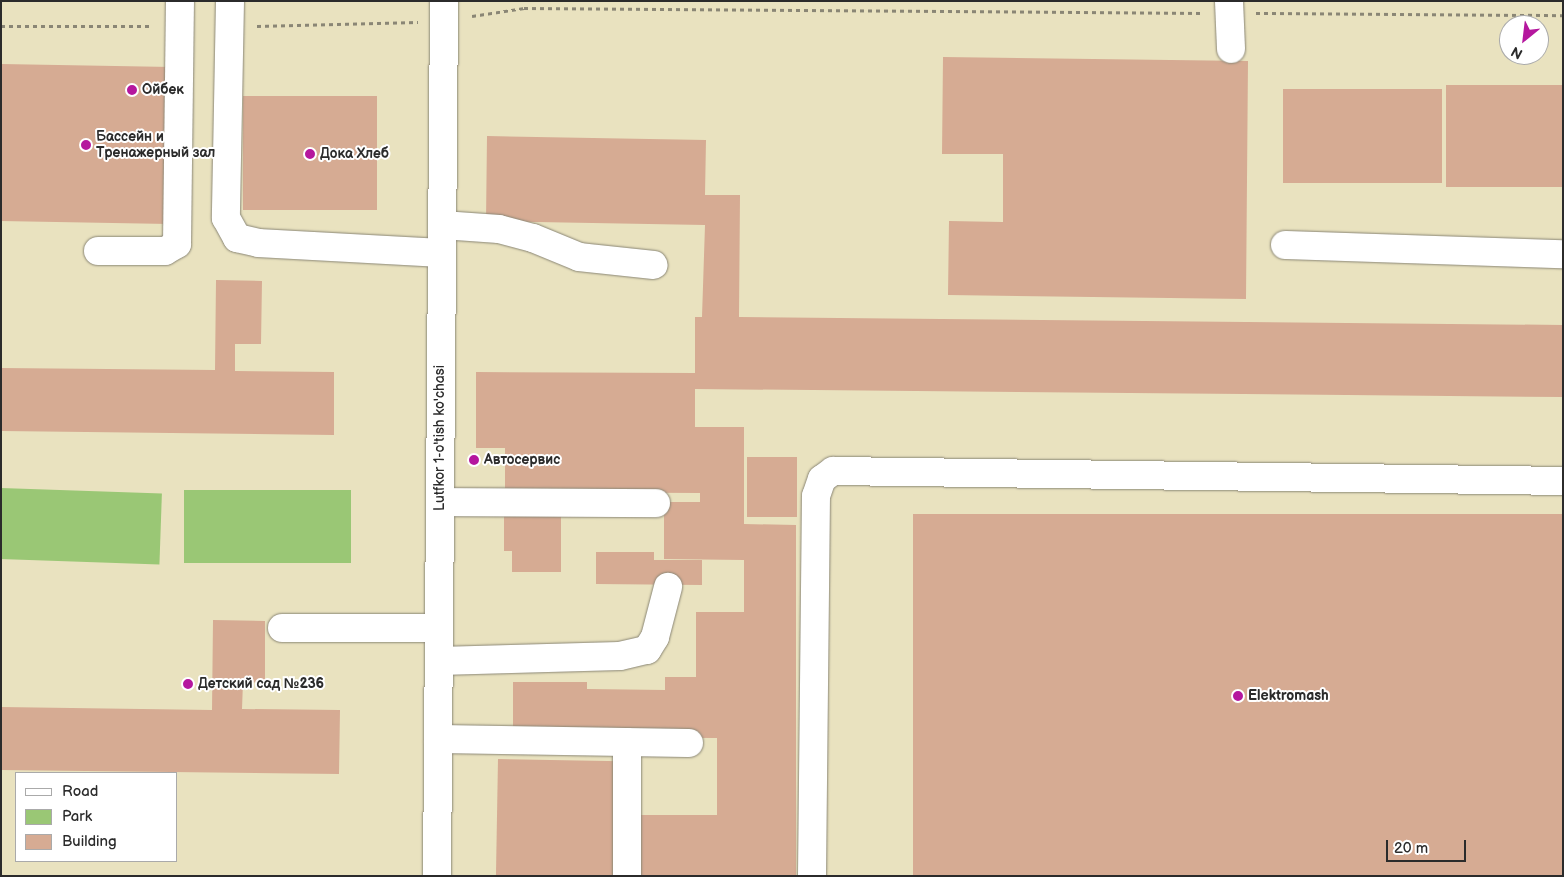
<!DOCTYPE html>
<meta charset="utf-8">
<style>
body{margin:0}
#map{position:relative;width:1564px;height:877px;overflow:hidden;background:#e9e2bf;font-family:"Balsamiq Sans",sans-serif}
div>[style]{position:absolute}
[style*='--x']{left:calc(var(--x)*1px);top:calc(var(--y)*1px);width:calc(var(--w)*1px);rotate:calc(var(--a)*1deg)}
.green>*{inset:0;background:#9ac775;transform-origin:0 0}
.building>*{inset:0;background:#d6ab93;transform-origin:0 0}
.path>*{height:3px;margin-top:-1.5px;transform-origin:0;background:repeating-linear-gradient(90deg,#8a8675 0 4px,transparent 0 8px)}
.roads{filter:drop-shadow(0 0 1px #8a8675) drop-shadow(0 0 1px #8a8675)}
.minor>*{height:28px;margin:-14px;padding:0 14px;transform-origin:14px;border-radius:14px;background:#fff}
.dots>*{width:14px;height:14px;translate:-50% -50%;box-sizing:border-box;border:2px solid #fff;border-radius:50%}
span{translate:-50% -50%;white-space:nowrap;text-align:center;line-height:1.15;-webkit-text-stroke:4px #fff;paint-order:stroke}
.poi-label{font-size:14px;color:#2b2b2b;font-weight:700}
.left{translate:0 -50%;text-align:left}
.street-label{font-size:14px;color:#2b2b2b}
.frame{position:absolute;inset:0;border:2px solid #2b2b2b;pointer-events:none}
.legend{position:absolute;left:15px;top:772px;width:162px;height:90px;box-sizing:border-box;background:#fff;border:1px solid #aaa;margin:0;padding:6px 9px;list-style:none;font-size:15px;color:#2b2b2b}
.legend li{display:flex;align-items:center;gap:10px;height:25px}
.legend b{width:25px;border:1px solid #aaa}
.north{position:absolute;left:1499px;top:15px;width:50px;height:50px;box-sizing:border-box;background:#fff;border:1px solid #aaa;border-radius:50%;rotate:209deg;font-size:14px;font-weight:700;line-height:20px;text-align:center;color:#2b2b2b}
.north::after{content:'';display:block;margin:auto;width:18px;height:22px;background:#b5179e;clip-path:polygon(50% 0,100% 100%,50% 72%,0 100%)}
.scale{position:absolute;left:1386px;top:840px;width:80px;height:22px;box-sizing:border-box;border:2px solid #2b2b2b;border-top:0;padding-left:6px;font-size:15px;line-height:18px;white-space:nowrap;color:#2b2b2b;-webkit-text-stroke:4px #fff;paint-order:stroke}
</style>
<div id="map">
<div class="green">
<div style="left:1px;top:488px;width:161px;height:71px;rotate:2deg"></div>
<div style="left:184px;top:490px;width:167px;height:73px"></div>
</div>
<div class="building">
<div style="clip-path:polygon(943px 57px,1248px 61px,1246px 299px,948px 295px,949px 221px,1003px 222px,1003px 154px,942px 154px)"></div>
<div style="left:1px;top:64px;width:171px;height:157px;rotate:1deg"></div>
<div style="left:1446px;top:85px;width:117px;height:102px"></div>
<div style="left:1283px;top:89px;width:159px;height:94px"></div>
<div style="left:243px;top:96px;width:134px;height:114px"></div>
<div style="clip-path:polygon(487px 136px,706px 140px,705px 195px,740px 195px,739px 317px,1563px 325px,1563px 397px,695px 389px,695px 427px,744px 427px,744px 524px,796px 525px,796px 876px,641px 876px,641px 815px,717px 815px,717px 738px,513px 737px,513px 682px,587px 682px,587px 689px,665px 690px,665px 677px,696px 677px,696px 612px,744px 612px,744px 560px,664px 559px,664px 502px,700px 502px,700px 493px,505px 492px,505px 448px,476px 448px,476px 372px,695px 373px,695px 317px,702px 317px,705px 225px,486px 221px)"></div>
<div style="clip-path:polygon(216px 280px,262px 281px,261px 344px,235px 344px,235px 371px,334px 372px,334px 435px,1px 431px,1px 368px,215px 370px)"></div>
<div style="left:747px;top:457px;width:50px;height:60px"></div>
<div style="clip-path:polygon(504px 509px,561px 509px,561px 572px,512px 572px,512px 551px,504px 551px)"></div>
<div style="left:913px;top:514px;width:650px;height:362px"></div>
<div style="clip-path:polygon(596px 552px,654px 552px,654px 560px,702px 560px,702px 585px,596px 584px)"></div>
<div style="clip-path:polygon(213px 620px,265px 621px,265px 683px,243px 682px,242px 709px,340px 710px,339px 774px,1px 770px,1px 707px,212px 710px)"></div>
<div style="left:498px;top:759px;width:123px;height:117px;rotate:1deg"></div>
</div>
<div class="path">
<div style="--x:1256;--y:13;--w:307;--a:0.4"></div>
<div style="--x:472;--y:16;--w:53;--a:-8.7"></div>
<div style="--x:524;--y:8;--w:678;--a:0.42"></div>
<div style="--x:1;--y:26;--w:152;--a:0"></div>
<div style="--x:257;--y:26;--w:161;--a:-1.4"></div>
</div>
<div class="roads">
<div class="minor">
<div style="--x:230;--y:1;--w:217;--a:91.1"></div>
<div style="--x:226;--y:218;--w:23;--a:61"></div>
<div style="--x:237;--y:238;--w:22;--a:13"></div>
<div style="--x:258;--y:243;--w:184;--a:3.1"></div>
<div style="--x:1229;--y:1;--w:48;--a:87.6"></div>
<div style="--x:442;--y:225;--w:57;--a:4"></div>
<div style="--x:499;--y:229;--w:35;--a:15"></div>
<div style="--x:533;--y:238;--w:50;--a:22.4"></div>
<div style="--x:579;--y:257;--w:75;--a:6.1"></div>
<div style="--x:1285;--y:245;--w:278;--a:1.9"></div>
<div style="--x:98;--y:251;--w:67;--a:0"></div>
<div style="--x:165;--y:251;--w:14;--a:-30"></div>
<div style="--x:177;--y:244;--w:243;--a:-89.3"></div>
<div style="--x:440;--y:502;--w:216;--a:0.3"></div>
<div style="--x:282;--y:628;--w:157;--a:0"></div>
<div style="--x:439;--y:661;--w:181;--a:-1.6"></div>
<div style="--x:620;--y:656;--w:28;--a:-13"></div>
<div style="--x:647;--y:650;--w:15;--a:-58"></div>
<div style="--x:655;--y:637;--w:52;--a:-75.4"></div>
<div style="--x:438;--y:739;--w:251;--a:0.9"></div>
<div style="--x:437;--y:876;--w:875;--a:-89.54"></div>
<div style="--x:627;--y:876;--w:134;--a:-90"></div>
<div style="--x:812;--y:876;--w:380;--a:-89.4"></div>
<div style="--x:816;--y:496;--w:18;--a:-71"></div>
<div style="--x:822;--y:479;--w:14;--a:-36"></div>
<div style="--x:833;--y:471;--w:730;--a:0.78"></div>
</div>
</div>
<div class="dots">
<div style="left:132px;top:90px;background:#b5179e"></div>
<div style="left:86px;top:145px;background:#b5179e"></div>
<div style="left:310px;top:154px;background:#b5179e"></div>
<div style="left:474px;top:460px;background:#b5179e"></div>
<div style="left:188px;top:684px;background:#b5179e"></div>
<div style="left:1238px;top:696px;background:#b5179e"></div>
</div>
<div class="poi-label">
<span class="left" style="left:142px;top:90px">Ойбек</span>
<span class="left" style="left:96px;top:145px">Бассейн и<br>Тренажерный зал</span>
<span class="left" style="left:320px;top:154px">Дока Хлеб</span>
<span class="left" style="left:484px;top:460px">Автосервис</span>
<span class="left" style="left:198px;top:684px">Детский сад №236</span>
<span class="left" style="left:1248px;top:696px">Elektromash</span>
</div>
<div class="street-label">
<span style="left:440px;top:438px;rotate:-90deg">Lutfkor 1-o'tish ko'chasi</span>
</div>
<div class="frame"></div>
<ul class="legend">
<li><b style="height:6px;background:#fff"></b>Road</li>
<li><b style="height:14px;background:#9ac775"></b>Park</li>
<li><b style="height:14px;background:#d6ab93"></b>Building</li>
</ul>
<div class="north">N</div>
<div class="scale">20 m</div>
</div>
